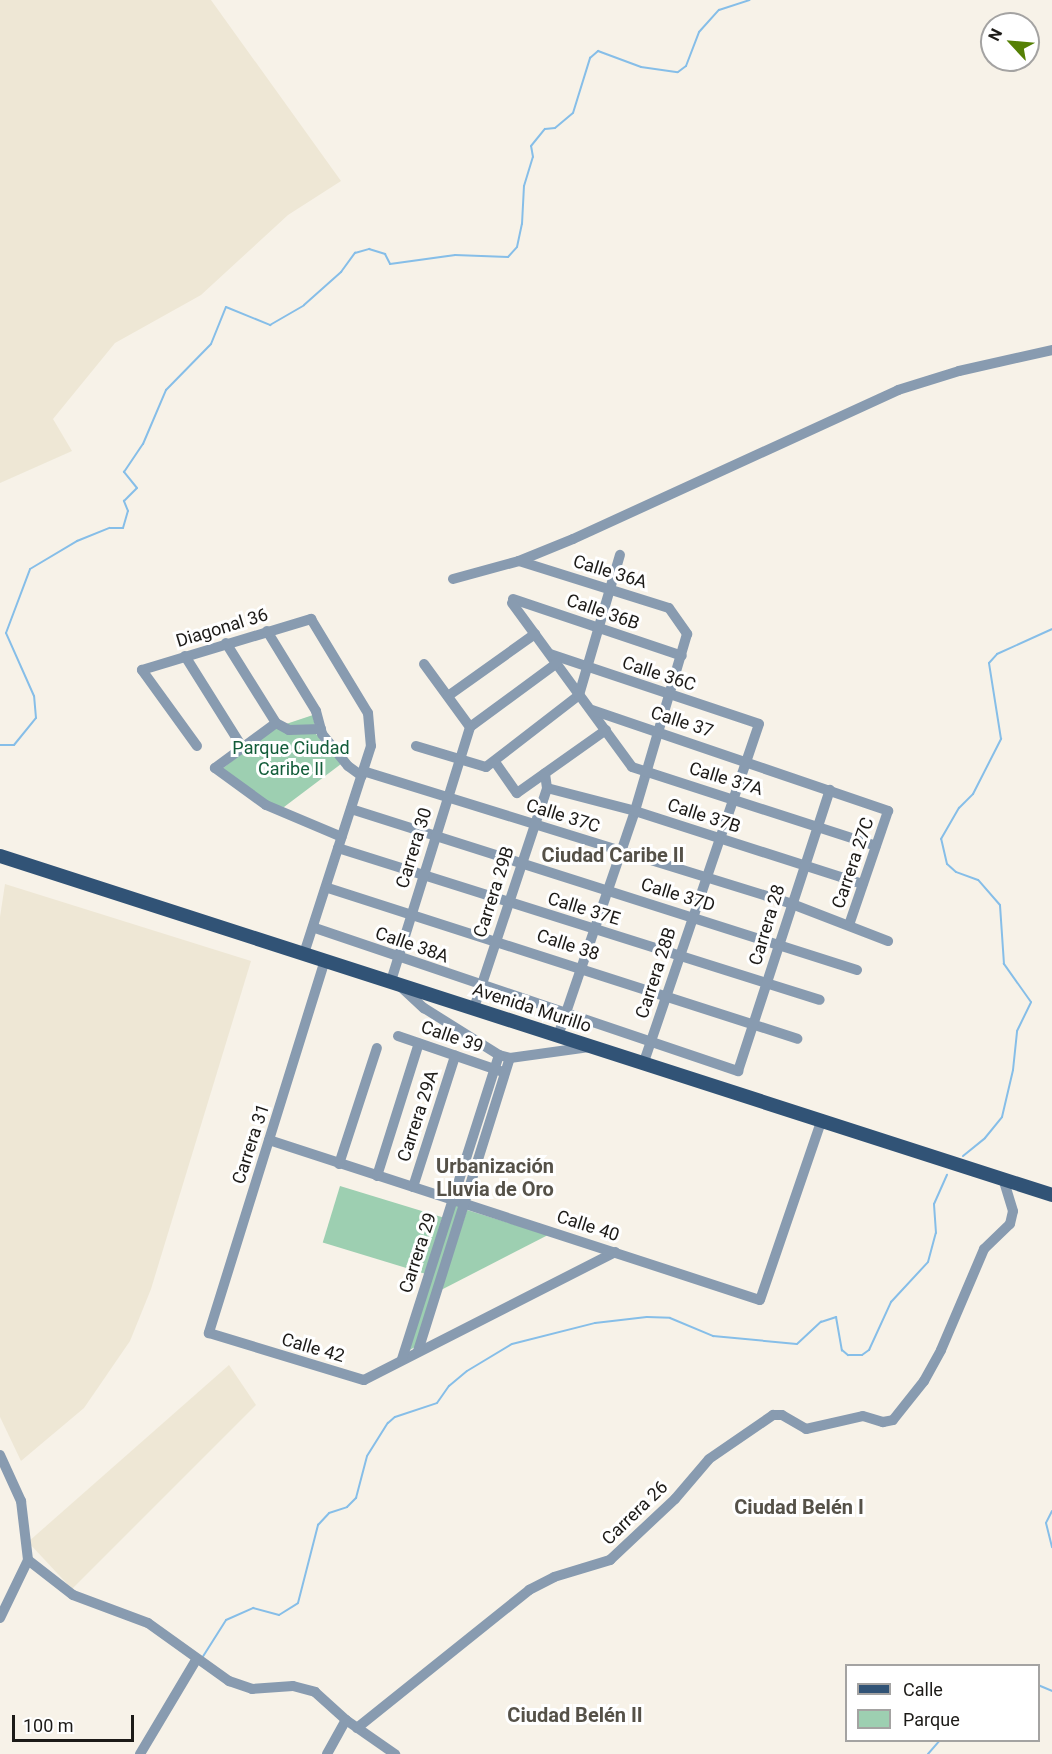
<!DOCTYPE html>
<meta charset="utf-8">
<style>
body{margin:0}
#map{position:relative;width:1052px;height:1754px;overflow:hidden;background:#f7f2e8;font-family:Roboto,sans-serif}
div>[style]{position:absolute}
[style*='--x']{left:calc(var(--x)*1px);top:calc(var(--y)*1px);width:calc(var(--w)*1px);rotate:calc(var(--a)*1deg)}
.built>*{inset:0;background:#eee7d5}
.green>*{inset:0;background:#9dcfb1;transform-origin:0 0}
.stream>*{height:2px;margin:-1px;padding:0 1px;transform-origin:1px;border-radius:1px;background:#86bee8}
.minor>*{height:10px;margin:-5px;padding:0 5px;transform-origin:5px;border-radius:5px;background:#889bb0}
.major>*{height:14px;margin:-7px;padding:0 7px;transform-origin:7px;border-radius:7px;background:#315376}
span{translate:-50% -50%;white-space:nowrap;text-align:center;line-height:1.15;-webkit-text-stroke:6px #fff;paint-order:stroke}
.street-label{font-size:18px;color:#1c1a17}
.park-label{font-size:18px;color:#125c39}
.neighbourhood-label{font-size:20px;color:#555148;font-weight:700}
.legend{position:absolute;left:845px;top:1664px;width:195px;height:78px;box-sizing:border-box;background:#fff;border:2px solid #a4a3a2;margin:0;padding:8px 10px;list-style:none;font-size:18px;color:#1c1a17}
.legend li{display:flex;align-items:center;gap:12px;height:30px}
.legend b{width:30px;border:2px solid #a4a3a2}
.north{position:absolute;left:980px;top:12px;width:60px;height:60px;box-sizing:border-box;background:#fff;border:2px solid #a4a3a2;border-radius:50%;rotate:296deg;font-size:16px;font-weight:700;line-height:24px;text-align:center;color:#1c1a17}
.north::after{content:'';display:block;margin:auto;width:21px;height:27px;background:#558005;clip-path:polygon(50% 0,100% 100%,50% 72%,0 100%)}
.scale{position:absolute;left:12px;top:1715px;width:122px;height:27px;box-sizing:border-box;border:3px solid #1c1a17;border-top:0;padding-left:8px;font-size:18px;line-height:21px;white-space:nowrap;color:#1c1a17;-webkit-text-stroke:4px #fff;paint-order:stroke}
</style>
<div id="map">
<div class="built">
<div style="clip-path:polygon(0 0,211px 0,341px 181px,288px 215px,201px 295px,115px 343px,53px 419px,72px 451px,0 483px)"></div>
<div style="clip-path:polygon(5px 884px,251px 961px,151px 1289px,130px 1341px,84px 1408px,21px 1461px,0 1417px,0 917px)"></div>
<div style="clip-path:polygon(229px 1365px,256px 1405px,72px 1589px,28px 1542px)"></div>
</div>
<div class="green">
<div style="clip-path:polygon(313px 715px,316px 734px,341px 764px,284px 807px,271px 806px,222px 769px,274px 728px)"></div>
<div style="left:340px;top:1186px;width:107px;height:59px;rotate:17deg"></div>
<div style="clip-path:polygon(454px 1204px,460px 1206px,415px 1347px,408px 1351px)"></div>
<div style="clip-path:polygon(467px 1210px,548px 1235px,441px 1290px)"></div>
</div>
<div class="stream">
<div style="--x:0;--y:745;--w:14;--a:0"></div>
<div style="--x:14;--y:745;--w:35;--a:-51"></div>
<div style="--x:36;--y:718;--w:22;--a:-95"></div>
<div style="--x:34;--y:696;--w:69;--a:-114"></div>
<div style="--x:6;--y:633;--w:68;--a:-69.4"></div>
<div style="--x:30;--y:569;--w:55;--a:-30.8"></div>
<div style="--x:77;--y:541;--w:35;--a:-22"></div>
<div style="--x:110;--y:528;--w:13;--a:0"></div>
<div style="--x:123;--y:528;--w:18;--a:-74"></div>
<div style="--x:128;--y:511;--w:11;--a:-112"></div>
<div style="--x:124;--y:501;--w:18;--a:-45"></div>
<div style="--x:137;--y:488;--w:21;--a:-129"></div>
<div style="--x:124;--y:472;--w:34;--a:-56"></div>
<div style="--x:143;--y:444;--w:59;--a:-66.9"></div>
<div style="--x:166;--y:390;--w:64;--a:-45.6"></div>
<div style="--x:211;--y:344;--w:40;--a:-68"></div>
<div style="--x:226;--y:307;--w:48;--a:22.2"></div>
<div style="--x:270;--y:325;--w:39;--a:-30"></div>
<div style="--x:304;--y:305;--w:50;--a:-41.7"></div>
<div style="--x:341;--y:272;--w:24;--a:-54"></div>
<div style="--x:355;--y:253;--w:15;--a:-16"></div>
<div style="--x:369;--y:249;--w:17;--a:17"></div>
<div style="--x:385;--y:254;--w:11;--a:63"></div>
<div style="--x:390;--y:264;--w:66;--a:-7.9"></div>
<div style="--x:455;--y:255;--w:53;--a:2.2"></div>
<div style="--x:508;--y:257;--w:13;--a:-48"></div>
<div style="--x:517;--y:247;--w:24;--a:-78"></div>
<div style="--x:522;--y:224;--w:38;--a:-87"></div>
<div style="--x:524;--y:186;--w:30;--a:-73"></div>
<div style="--x:533;--y:157;--w:11;--a:-100"></div>
<div style="--x:531;--y:146;--w:22;--a:-51"></div>
<div style="--x:545;--y:129;--w:10;--a:-6"></div>
<div style="--x:555;--y:128;--w:23;--a:-40"></div>
<div style="--x:573;--y:113;--w:58;--a:-72.8"></div>
<div style="--x:590;--y:58;--w:11;--a:-41"></div>
<div style="--x:598;--y:51;--w:46;--a:20.4"></div>
<div style="--x:641;--y:67;--w:37;--a:8"></div>
<div style="--x:678;--y:72;--w:10;--a:-37"></div>
<div style="--x:686;--y:66;--w:36;--a:-69"></div>
<div style="--x:699;--y:32;--w:30;--a:-48"></div>
<div style="--x:719;--y:10;--w:32;--a:-18"></div>
<div style="--x:963;--y:1156;--w:28;--a:-39"></div>
<div style="--x:985;--y:1138;--w:27;--a:-51"></div>
<div style="--x:1002;--y:1117;--w:48;--a:-76.8"></div>
<div style="--x:1013;--y:1070;--w:39;--a:-84"></div>
<div style="--x:1017;--y:1031;--w:32;--a:-64"></div>
<div style="--x:1031;--y:1002;--w:47;--a:-125.4"></div>
<div style="--x:1004;--y:964;--w:59;--a:-93.9"></div>
<div style="--x:1000;--y:905;--w:33;--a:-131"></div>
<div style="--x:978;--y:880;--w:23;--a:-160"></div>
<div style="--x:956;--y:872;--w:12;--a:-138"></div>
<div style="--x:947;--y:864;--w:26;--a:-103"></div>
<div style="--x:941;--y:839;--w:36;--a:-60"></div>
<div style="--x:959;--y:808;--w:20;--a:-45"></div>
<div style="--x:973;--y:794;--w:62;--a:-63"></div>
<div style="--x:1001;--y:739;--w:77;--a:-99"></div>
<div style="--x:989;--y:663;--w:12;--a:-48"></div>
<div style="--x:997;--y:654;--w:60;--a:-24.4"></div>
<div style="--x:1052;--y:1511;--w:13;--a:117"></div>
<div style="--x:1046;--y:1523;--w:25;--a:76"></div>
<div style="--x:202;--y:1658;--w:45;--a:-57.7"></div>
<div style="--x:226;--y:1620;--w:30;--a:-24"></div>
<div style="--x:253;--y:1608;--w:27;--a:15"></div>
<div style="--x:279;--y:1615;--w:22;--a:-32"></div>
<div style="--x:298;--y:1603;--w:81;--a:-75.6"></div>
<div style="--x:318;--y:1525;--w:16;--a:-47"></div>
<div style="--x:329;--y:1513;--w:19;--a:-18"></div>
<div style="--x:347;--y:1507;--w:13;--a:-45"></div>
<div style="--x:356;--y:1498;--w:43;--a:-75.3"></div>
<div style="--x:367;--y:1456;--w:39;--a:-58"></div>
<div style="--x:388;--y:1423;--w:9;--a:-41"></div>
<div style="--x:395;--y:1417;--w:44;--a:-18.4"></div>
<div style="--x:437;--y:1403;--w:21;--a:-55"></div>
<div style="--x:449;--y:1386;--w:23;--a:-40"></div>
<div style="--x:467;--y:1371;--w:52;--a:-31"></div>
<div style="--x:512;--y:1344;--w:86;--a:-14.2"></div>
<div style="--x:595;--y:1323;--w:52;--a:-6.6"></div>
<div style="--x:647;--y:1317;--w:23;--a:2"></div>
<div style="--x:670;--y:1318;--w:47;--a:22.7"></div>
<div style="--x:713;--y:1336;--w:84;--a:5.4"></div>
<div style="--x:797;--y:1344;--w:33;--a:-43"></div>
<div style="--x:821;--y:1322;--w:16;--a:-18"></div>
<div style="--x:836;--y:1317;--w:34;--a:80"></div>
<div style="--x:842;--y:1350;--w:8;--a:40"></div>
<div style="--x:848;--y:1355;--w:14;--a:0"></div>
<div style="--x:862;--y:1355;--w:9;--a:-36"></div>
<div style="--x:869;--y:1350;--w:53;--a:-65.4"></div>
<div style="--x:891;--y:1302;--w:54;--a:-47.2"></div>
<div style="--x:928;--y:1262;--w:30;--a:-75"></div>
<div style="--x:936;--y:1233;--w:29;--a:-94"></div>
<div style="--x:934;--y:1204;--w:32;--a:-66"></div>
<div style="--x:1038;--y:1685;--w:15;--a:23"></div>
<div style="--x:928;--y:1754;--w:18;--a:-49"></div>
</div>
<div class="minor">
<div style="--x:519;--y:561;--w:157;--a:17.4"></div>
<div style="--x:669;--y:608;--w:32;--a:55"></div>
<div style="--x:687;--y:634;--w:184;--a:106.4"></div>
<div style="--x:635;--y:811;--w:238;--a:108.9"></div>
<div style="--x:453;--y:579;--w:68;--a:-15.3"></div>
<div style="--x:519;--y:561;--w:58;--a:-22.2"></div>
<div style="--x:573;--y:539;--w:358;--a:-24.6"></div>
<div style="--x:898;--y:390;--w:64;--a:-17.3"></div>
<div style="--x:959;--y:371;--w:95;--a:-12.7"></div>
<div style="--x:513;--y:599;--w:178;--a:18.6"></div>
<div style="--x:512;--y:603;--w:203;--a:53.8"></div>
<div style="--x:632;--y:767;--w:256;--a:17.9"></div>
<div style="--x:267;--y:631;--w:94;--a:58.5"></div>
<div style="--x:316;--y:711;--w:24;--a:75"></div>
<div style="--x:322;--y:734;--w:41;--a:50.9"></div>
<div style="--x:348;--y:766;--w:17;--a:36"></div>
<div style="--x:226;--y:643;--w:94;--a:58"></div>
<div style="--x:550;--y:654;--w:220;--a:18.5"></div>
<div style="--x:759;--y:724;--w:357;--a:108.8"></div>
<div style="--x:185;--y:656;--w:107;--a:57.9"></div>
<div style="--x:424;--y:664;--w:78;--a:53.9"></div>
<div style="--x:448;--y:696;--w:107;--a:-35.5"></div>
<div style="--x:592;--y:710;--w:313;--a:18.8"></div>
<div style="--x:888;--y:811;--w:120;--a:108.9"></div>
<div style="--x:470;--y:727;--w:108;--a:-36.3"></div>
<div style="--x:321;--y:729;--w:32;--a:178"></div>
<div style="--x:289;--y:730;--w:15;--a:-152"></div>
<div style="--x:276;--y:723;--w:76;--a:143.6"></div>
<div style="--x:215;--y:768;--w:63;--a:36"></div>
<div style="--x:266;--y:805;--w:82;--a:22.8"></div>
<div style="--x:197;--y:746;--w:94;--a:-125.9"></div>
<div style="--x:142;--y:670;--w:177;--a:-16.8"></div>
<div style="--x:311;--y:619;--w:110;--a:58.8"></div>
<div style="--x:368;--y:713;--w:33;--a:85"></div>
<div style="--x:371;--y:746;--w:218;--a:107.9"></div>
<div style="--x:416;--y:746;--w:73;--a:16.7"></div>
<div style="--x:486;--y:767;--w:118;--a:-37.7"></div>
<div style="--x:579;--y:695;--w:146;--a:-73.7"></div>
<div style="--x:495;--y:762;--w:38;--a:55"></div>
<div style="--x:517;--y:793;--w:109;--a:-35.3"></div>
<div style="--x:363;--y:771;--w:449;--a:17.2"></div>
<div style="--x:792;--y:904;--w:103;--a:21.1"></div>
<div style="--x:547;--y:788;--w:91;--a:14.6"></div>
<div style="--x:635;--y:811;--w:239;--a:17.8"></div>
<div style="--x:351;--y:809;--w:531;--a:17.65"></div>
<div style="--x:338;--y:848;--w:505;--a:17.5"></div>
<div style="--x:328;--y:888;--w:493;--a:17.8"></div>
<div style="--x:315;--y:928;--w:447;--a:18.7"></div>
<div style="--x:738;--y:1071;--w:296;--a:-71.9"></div>
<div style="--x:325;--y:960;--w:391;--a:107.3"></div>
<div style="--x:209;--y:1333;--w:162;--a:16.9"></div>
<div style="--x:364;--y:1380;--w:282;--a:-27"></div>
<div style="--x:391;--y:981;--w:266;--a:-72.7"></div>
<div style="--x:400;--y:986;--w:33;--a:43"></div>
<div style="--x:424;--y:1008;--w:89;--a:32.1"></div>
<div style="--x:499;--y:1055;--w:11;--a:15"></div>
<div style="--x:510;--y:1058;--w:80;--a:-7.9"></div>
<div style="--x:474;--y:1008;--w:232;--a:-71.6"></div>
<div style="--x:547;--y:788;--w:15;--a:-98"></div>
<div style="--x:398;--y:1036;--w:108;--a:18.9"></div>
<div style="--x:269;--y:1140;--w:516;--a:18.05"></div>
<div style="--x:760;--y:1300;--w:191;--a:-71.1"></div>
<div style="--x:339;--y:1164;--w:122;--a:-71.9"></div>
<div style="--x:377;--y:1176;--w:139;--a:-72.5"></div>
<div style="--x:413;--y:1187;--w:138;--a:-72.2"></div>
<div style="--x:418;--y:1351;--w:307;--a:-72.6"></div>
<div style="--x:402;--y:1359;--w:319;--a:-72.3"></div>
<div style="--x:0;--y:1455;--w:51;--a:65.5"></div>
<div style="--x:21;--y:1501;--w:59;--a:83.2"></div>
<div style="--x:28;--y:1560;--w:57;--a:37.9"></div>
<div style="--x:73;--y:1595;--w:80;--a:20.5"></div>
<div style="--x:148;--y:1623;--w:100;--a:35.6"></div>
<div style="--x:229;--y:1681;--w:24;--a:19"></div>
<div style="--x:252;--y:1689;--w:41;--a:-4.2"></div>
<div style="--x:293;--y:1686;--w:23;--a:15"></div>
<div style="--x:315;--y:1692;--w:42;--a:42.1"></div>
<div style="--x:346;--y:1720;--w:60;--a:34.8"></div>
<div style="--x:0;--y:1618;--w:64;--a:-64.2"></div>
<div style="--x:357;--y:1728;--w:221;--a:-38.7"></div>
<div style="--x:529;--y:1590;--w:28;--a:-27"></div>
<div style="--x:554;--y:1577;--w:59;--a:-16.9"></div>
<div style="--x:610;--y:1560;--w:89;--a:-43.2"></div>
<div style="--x:675;--y:1499;--w:52;--a:-49.6"></div>
<div style="--x:709;--y:1459;--w:78;--a:-34.5"></div>
<div style="--x:773;--y:1415;--w:9;--a:0"></div>
<div style="--x:782;--y:1415;--w:28;--a:30"></div>
<div style="--x:806;--y:1429;--w:58;--a:-12.8"></div>
<div style="--x:863;--y:1416;--w:21;--a:17"></div>
<div style="--x:883;--y:1422;--w:10;--a:-11"></div>
<div style="--x:893;--y:1420;--w:50;--a:-51.5"></div>
<div style="--x:924;--y:1381;--w:35;--a:-61"></div>
<div style="--x:941;--y:1350;--w:110;--a:-66.9"></div>
<div style="--x:984;--y:1249;--w:36;--a:-44"></div>
<div style="--x:1010;--y:1224;--w:13;--a:-77"></div>
<div style="--x:1013;--y:1211;--w:34;--a:-107"></div>
<div style="--x:140;--y:1754;--w:109;--a:-59.2"></div>
<div style="--x:327;--y:1754;--w:39;--a:-61"></div>
</div>
<div class="major">
<div style="--x:0;--y:856;--w:1105;--a:17.86"></div>
</div>
<div class="street-label">
<span style="left:610px;top:572px;rotate:17deg">Calle 36A</span>
<span style="left:603px;top:612px;rotate:19deg">Calle 36B</span>
<span style="left:222px;top:628px;rotate:-17deg">Diagonal 36</span>
<span style="left:659px;top:674px;rotate:18deg">Calle 36C</span>
<span style="left:682px;top:722px;rotate:18deg">Calle 37</span>
<span style="left:726px;top:779px;rotate:17deg">Calle 37A</span>
<span style="left:563px;top:816px;rotate:17deg">Calle 37C</span>
<span style="left:704px;top:816px;rotate:18deg">Calle 37B</span>
<span style="left:414px;top:848px;rotate:-73deg">Carrera 30</span>
<span style="left:853px;top:863px;rotate:-71deg">Carrera 27C</span>
<span style="left:494px;top:892px;rotate:-72deg">Carrera 29B</span>
<span style="left:678px;top:895px;rotate:17deg">Calle 37D</span>
<span style="left:584px;top:909px;rotate:17deg">Calle 37E</span>
<span style="left:767px;top:925px;rotate:-73deg">Carrera 28</span>
<span style="left:412px;top:945px;rotate:19deg">Calle 38A</span>
<span style="left:568px;top:945px;rotate:18deg">Calle 38</span>
<span style="left:656px;top:973px;rotate:-72deg">Carrera 28B</span>
<span style="left:532px;top:1008px;rotate:18deg">Avenida Murillo</span>
<span style="left:452px;top:1037px;rotate:19deg">Calle 39</span>
<span style="left:418px;top:1116px;rotate:-72deg">Carrera 29A</span>
<span style="left:251px;top:1144px;rotate:-72deg">Carrera 31</span>
<span style="left:588px;top:1226px;rotate:18deg">Calle 40</span>
<span style="left:418px;top:1253px;rotate:-72deg">Carrera 29</span>
<span style="left:313px;top:1348px;rotate:16deg">Calle 42</span>
<span style="left:635px;top:1513px;rotate:-44deg">Carrera 26</span>
</div>
<div class="park-label">
<span style="left:291px;top:759px">Parque Ciudad<br>Caribe II</span>
</div>
<div class="neighbourhood-label">
<span style="left:613px;top:855px">Ciudad Caribe II</span>
<span style="left:495px;top:1178px">Urbanización<br>Lluvia de Oro</span>
<span style="left:799px;top:1507px">Ciudad Belén I</span>
<span style="left:575px;top:1715px">Ciudad Belén II</span>
</div>
<ul class="legend">
<li><b style="height:8px;background:#315376"></b>Calle</li>
<li><b style="height:16px;background:#9dcfb1"></b>Parque</li>
</ul>
<div class="north">N</div>
<div class="scale">100 m</div>
</div>
